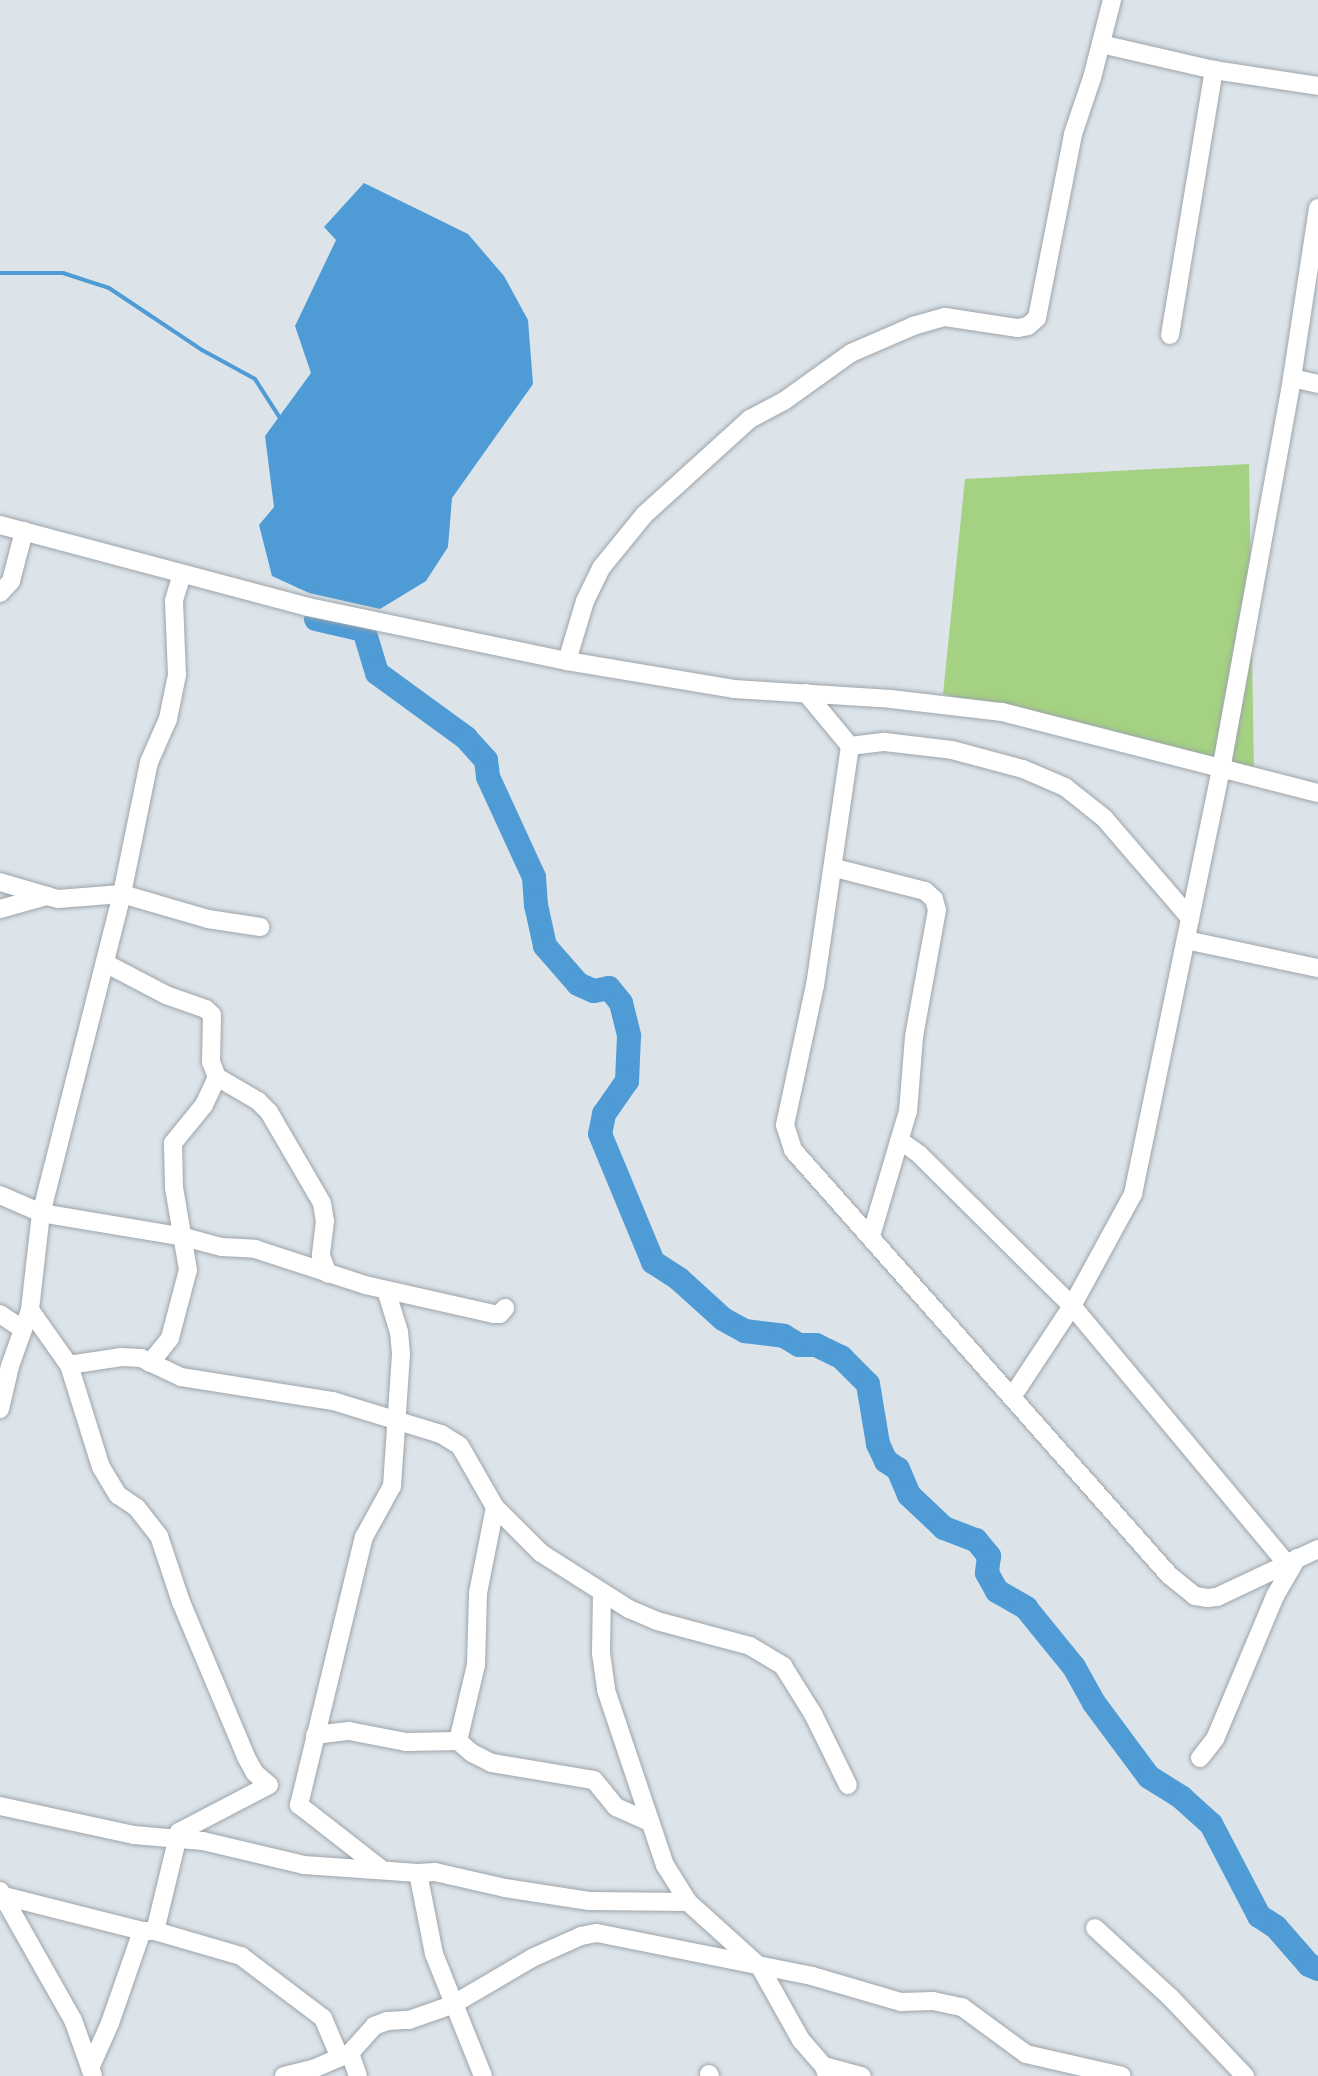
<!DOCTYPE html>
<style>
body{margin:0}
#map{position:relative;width:1318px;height:2076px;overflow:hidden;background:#dce4ea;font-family:Montserrat,sans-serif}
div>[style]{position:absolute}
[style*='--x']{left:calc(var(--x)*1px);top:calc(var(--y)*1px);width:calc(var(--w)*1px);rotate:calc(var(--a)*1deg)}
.green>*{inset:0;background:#a5d182}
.water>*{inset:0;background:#4f9bd6}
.stream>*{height:4px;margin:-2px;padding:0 2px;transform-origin:2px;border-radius:2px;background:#4f9bd6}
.river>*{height:24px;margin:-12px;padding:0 12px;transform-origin:12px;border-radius:12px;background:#4f9bd6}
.roads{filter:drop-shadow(0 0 2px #9da4aa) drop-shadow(0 0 2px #9da4aa)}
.minor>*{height:18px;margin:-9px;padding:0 9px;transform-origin:9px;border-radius:9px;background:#fff}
span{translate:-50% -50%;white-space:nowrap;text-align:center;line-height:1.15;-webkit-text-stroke:8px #eaf1f8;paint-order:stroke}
</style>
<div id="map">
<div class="green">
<div style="clip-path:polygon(1249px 464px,1254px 773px,943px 694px,965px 479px)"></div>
</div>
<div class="water">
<div style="clip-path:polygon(364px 183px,468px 234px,504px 276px,528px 320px,533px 384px,452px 498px,448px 547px,426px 581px,380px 609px,309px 593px,272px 576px,259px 525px,274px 507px,265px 436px,311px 373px,295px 326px,336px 240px,324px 227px)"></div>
</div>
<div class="stream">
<div style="--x:0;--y:273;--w:63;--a:0"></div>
<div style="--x:63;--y:273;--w:48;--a:18.1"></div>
<div style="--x:109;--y:288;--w:112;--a:33.7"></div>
<div style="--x:202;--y:350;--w:60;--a:28.7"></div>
<div style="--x:255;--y:379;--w:50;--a:57.3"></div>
</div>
<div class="river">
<div style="--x:316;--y:619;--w:49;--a:12.9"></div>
<div style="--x:364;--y:630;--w:45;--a:73.2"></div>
<div style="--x:377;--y:673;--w:110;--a:36.1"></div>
<div style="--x:466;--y:738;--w:30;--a:48"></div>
<div style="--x:486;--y:760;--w:17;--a:83"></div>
<div style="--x:488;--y:777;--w:110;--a:65.3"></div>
<div style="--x:534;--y:877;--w:28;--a:86"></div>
<div style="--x:536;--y:905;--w:42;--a:77.6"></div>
<div style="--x:545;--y:946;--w:50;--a:49"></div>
<div style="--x:578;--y:984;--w:17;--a:24"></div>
<div style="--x:594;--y:991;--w:15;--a:-11"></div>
<div style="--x:609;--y:988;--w:19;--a:51"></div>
<div style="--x:621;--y:1003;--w:34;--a:76"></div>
<div style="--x:629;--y:1036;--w:45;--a:92.5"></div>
<div style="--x:627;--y:1081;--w:40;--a:124.9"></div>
<div style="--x:604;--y:1114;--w:20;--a:101"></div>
<div style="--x:600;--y:1134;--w:139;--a:67.5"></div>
<div style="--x:653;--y:1262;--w:31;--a:33"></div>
<div style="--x:679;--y:1279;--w:59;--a:42.3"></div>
<div style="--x:723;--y:1319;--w:25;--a:29"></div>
<div style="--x:745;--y:1331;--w:39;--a:7"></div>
<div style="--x:784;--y:1336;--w:17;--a:31"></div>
<div style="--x:799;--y:1345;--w:17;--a:0"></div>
<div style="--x:816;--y:1345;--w:28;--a:26"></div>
<div style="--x:841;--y:1357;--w:38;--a:45"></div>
<div style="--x:868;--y:1384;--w:61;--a:80.5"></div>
<div style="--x:878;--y:1444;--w:19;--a:65"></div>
<div style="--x:886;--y:1461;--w:14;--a:34"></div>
<div style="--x:898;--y:1469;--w:28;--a:67"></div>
<div style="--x:909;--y:1495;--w:48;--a:43.3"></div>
<div style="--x:944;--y:1528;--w:34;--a:21"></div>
<div style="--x:976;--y:1540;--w:21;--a:51"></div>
<div style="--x:989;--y:1556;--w:17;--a:97"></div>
<div style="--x:987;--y:1573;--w:21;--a:61"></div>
<div style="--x:997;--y:1591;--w:34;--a:30"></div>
<div style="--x:1026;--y:1608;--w:76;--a:50.9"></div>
<div style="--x:1074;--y:1667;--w:41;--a:60.9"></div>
<div style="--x:1094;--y:1703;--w:92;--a:53.4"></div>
<div style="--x:1149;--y:1777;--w:39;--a:32"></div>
<div style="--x:1182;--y:1798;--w:39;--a:42"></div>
<div style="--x:1211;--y:1824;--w:104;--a:62.4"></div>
<div style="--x:1259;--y:1916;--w:20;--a:33"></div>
<div style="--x:1276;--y:1927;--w:50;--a:49"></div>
<div style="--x:1309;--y:1965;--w:10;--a:24"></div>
</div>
<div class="roads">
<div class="minor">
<div style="--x:1101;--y:44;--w:116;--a:13"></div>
<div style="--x:1214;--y:70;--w:105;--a:8.7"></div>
<div style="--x:1170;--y:335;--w:269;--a:-80.6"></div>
<div style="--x:1292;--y:378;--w:27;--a:13"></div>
<div style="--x:0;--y:525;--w:319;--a:14.9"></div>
<div style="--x:308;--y:607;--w:265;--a:11.8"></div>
<div style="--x:567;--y:661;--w:169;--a:9.5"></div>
<div style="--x:734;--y:689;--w:157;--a:3.6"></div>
<div style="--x:891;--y:699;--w:112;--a:6.7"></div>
<div style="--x:1002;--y:712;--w:326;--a:14.4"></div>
<div style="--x:182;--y:574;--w:28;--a:107"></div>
<div style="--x:174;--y:601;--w:74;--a:87.7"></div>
<div style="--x:177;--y:675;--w:45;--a:101.6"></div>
<div style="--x:168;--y:719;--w:47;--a:113.8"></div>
<div style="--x:149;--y:762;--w:135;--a:101.6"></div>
<div style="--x:122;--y:894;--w:329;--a:104.2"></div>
<div style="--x:41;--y:1213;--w:145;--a:9.5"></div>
<div style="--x:184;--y:1237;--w:39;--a:15"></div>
<div style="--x:222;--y:1247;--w:33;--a:3"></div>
<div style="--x:255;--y:1249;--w:116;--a:18.1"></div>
<div style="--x:365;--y:1285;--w:132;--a:12.7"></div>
<div style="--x:494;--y:1314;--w:6;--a:0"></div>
<div style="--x:500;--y:1314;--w:8;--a:-50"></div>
<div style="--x:0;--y:593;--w:16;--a:-47"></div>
<div style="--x:11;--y:581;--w:52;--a:-75.4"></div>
<div style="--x:567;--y:661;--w:63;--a:-73.3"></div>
<div style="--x:585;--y:601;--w:37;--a:-64"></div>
<div style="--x:601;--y:568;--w:68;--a:-50.9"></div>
<div style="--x:644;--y:515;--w:143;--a:-42.2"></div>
<div style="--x:750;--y:419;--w:38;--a:-28"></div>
<div style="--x:784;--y:401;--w:82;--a:-35.6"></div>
<div style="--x:851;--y:353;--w:68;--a:-23.5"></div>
<div style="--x:913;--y:326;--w:33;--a:-16"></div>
<div style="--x:945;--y:317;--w:74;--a:8.6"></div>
<div style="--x:1018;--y:328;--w:10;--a:-11"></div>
<div style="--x:1028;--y:326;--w:12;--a:-42"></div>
<div style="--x:1037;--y:318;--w:187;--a:-78.9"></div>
<div style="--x:1073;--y:134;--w:59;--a:-71.3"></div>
<div style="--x:1092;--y:78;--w:81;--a:-75.6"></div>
<div style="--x:806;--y:693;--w:69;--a:50.3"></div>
<div style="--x:850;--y:746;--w:242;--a:98.3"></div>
<div style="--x:815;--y:985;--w:143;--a:102.1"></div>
<div style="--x:785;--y:1125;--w:26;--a:72"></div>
<div style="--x:793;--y:1150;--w:567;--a:48.5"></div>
<div style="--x:1169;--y:1575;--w:33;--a:39"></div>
<div style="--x:1195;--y:1596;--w:12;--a:9"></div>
<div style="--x:1207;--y:1598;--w:10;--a:-6"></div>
<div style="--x:1217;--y:1597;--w:77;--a:-25.2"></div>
<div style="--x:1287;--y:1564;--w:336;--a:-129.8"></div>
<div style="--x:1072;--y:1306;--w:216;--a:-135.2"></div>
<div style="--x:919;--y:1154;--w:24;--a:-145"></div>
<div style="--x:850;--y:746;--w:35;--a:-7"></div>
<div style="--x:885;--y:742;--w:67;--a:6.8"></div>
<div style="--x:952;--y:750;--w:73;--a:15"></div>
<div style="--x:1023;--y:769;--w:46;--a:23.2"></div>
<div style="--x:1065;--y:787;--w:50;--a:38.5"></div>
<div style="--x:1104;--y:818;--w:132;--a:49.3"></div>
<div style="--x:835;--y:868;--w:93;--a:14.3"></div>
<div style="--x:925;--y:891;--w:12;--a:42"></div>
<div style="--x:934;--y:899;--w:11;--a:75"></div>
<div style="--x:937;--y:910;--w:129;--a:100.3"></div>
<div style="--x:914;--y:1037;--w:74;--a:94.6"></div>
<div style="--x:908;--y:1111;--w:130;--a:106.5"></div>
<div style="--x:0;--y:882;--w:49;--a:16.6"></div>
<div style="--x:0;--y:909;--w:49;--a:-15.5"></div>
<div style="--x:47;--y:896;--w:11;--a:15"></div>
<div style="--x:58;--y:899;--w:64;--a:-4.5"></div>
<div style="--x:122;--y:894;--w:90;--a:16.2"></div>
<div style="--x:208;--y:919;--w:53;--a:8.7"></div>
<div style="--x:1186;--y:940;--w:135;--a:12"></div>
<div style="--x:105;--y:963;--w:69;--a:27.7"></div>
<div style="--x:166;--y:995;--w:42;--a:19.3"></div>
<div style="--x:206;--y:1009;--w:8;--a:45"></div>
<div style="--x:212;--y:1015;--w:47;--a:91.2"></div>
<div style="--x:211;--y:1062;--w:16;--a:68"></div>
<div style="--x:217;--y:1077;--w:48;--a:30.3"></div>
<div style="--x:258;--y:1101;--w:16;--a:45"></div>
<div style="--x:269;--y:1112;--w:105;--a:59.8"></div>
<div style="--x:322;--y:1203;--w:18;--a:81"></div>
<div style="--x:325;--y:1221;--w:35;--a:97"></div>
<div style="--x:321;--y:1256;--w:19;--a:69"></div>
<div style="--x:0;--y:1195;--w:45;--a:23.7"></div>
<div style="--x:41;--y:1213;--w:98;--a:96.5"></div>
<div style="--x:30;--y:1310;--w:67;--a:54.7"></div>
<div style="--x:69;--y:1365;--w:107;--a:72.6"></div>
<div style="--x:101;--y:1467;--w:33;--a:59"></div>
<div style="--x:118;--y:1495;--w:23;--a:34"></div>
<div style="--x:137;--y:1508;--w:36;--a:52"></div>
<div style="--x:159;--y:1536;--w:70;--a:71.6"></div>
<div style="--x:181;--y:1602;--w:168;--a:67.2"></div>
<div style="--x:246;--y:1757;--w:18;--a:61"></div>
<div style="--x:255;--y:1773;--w:18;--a:41"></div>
<div style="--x:269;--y:1785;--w:102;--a:152.4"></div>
<div style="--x:179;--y:1832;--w:102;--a:103.6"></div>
<div style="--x:0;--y:1314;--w:27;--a:34"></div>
<div style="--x:150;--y:1363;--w:32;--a:-51"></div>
<div style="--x:170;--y:1338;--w:70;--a:-75.2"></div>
<div style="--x:188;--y:1270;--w:84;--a:-99.6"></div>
<div style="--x:174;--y:1187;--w:44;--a:-91.3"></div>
<div style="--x:173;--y:1143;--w:49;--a:-50.8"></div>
<div style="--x:204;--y:1105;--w:31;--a:-65"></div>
<div style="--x:69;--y:1365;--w:53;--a:-8.7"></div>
<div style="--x:121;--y:1357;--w:20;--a:3"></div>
<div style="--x:141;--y:1358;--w:44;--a:25.4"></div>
<div style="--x:181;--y:1377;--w:154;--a:9"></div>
<div style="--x:333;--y:1401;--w:113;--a:17"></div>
<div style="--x:441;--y:1434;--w:22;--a:32"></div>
<div style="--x:460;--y:1446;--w:70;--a:60.2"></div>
<div style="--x:495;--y:1507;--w:65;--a:45"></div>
<div style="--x:541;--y:1553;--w:104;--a:32.5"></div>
<div style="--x:629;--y:1609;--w:30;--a:23"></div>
<div style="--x:657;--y:1621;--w:96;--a:15"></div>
<div style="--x:750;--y:1646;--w:39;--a:31"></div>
<div style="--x:783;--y:1666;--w:57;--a:58"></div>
<div style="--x:813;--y:1714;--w:79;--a:63.8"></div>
<div style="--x:1012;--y:1397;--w:109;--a:-56.6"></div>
<div style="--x:1072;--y:1306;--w:128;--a:-61.4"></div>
<div style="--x:1133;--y:1194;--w:433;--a:-78.3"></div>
<div style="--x:1221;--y:770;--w:398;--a:-79.7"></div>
<div style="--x:1292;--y:378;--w:172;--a:-81.3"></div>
<div style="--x:0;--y:1409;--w:44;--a:-76.9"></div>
<div style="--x:10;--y:1366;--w:59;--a:-70.3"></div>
<div style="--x:1288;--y:1563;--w:33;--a:-25"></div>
<div style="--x:602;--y:1594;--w:59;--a:91"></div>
<div style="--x:601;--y:1653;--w:37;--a:82"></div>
<div style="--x:606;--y:1690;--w:185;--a:71.4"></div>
<div style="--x:665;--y:1865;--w:44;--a:58.1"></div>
<div style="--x:688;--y:1902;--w:97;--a:42.1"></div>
<div style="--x:760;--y:1967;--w:84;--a:60.7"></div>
<div style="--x:801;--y:2040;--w:35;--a:49"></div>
<div style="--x:824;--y:2066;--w:10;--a:73"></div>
<div style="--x:315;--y:1735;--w:34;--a:-7"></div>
<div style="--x:349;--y:1731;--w:58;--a:10.9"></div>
<div style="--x:406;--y:1742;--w:52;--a:-1.1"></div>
<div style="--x:458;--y:1741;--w:78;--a:-76.7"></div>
<div style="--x:476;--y:1665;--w:72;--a:-88.4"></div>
<div style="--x:478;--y:1593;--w:88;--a:-78.8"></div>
<div style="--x:458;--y:1741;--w:18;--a:41"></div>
<div style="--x:472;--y:1753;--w:22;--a:27"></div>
<div style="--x:492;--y:1763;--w:103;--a:9.5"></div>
<div style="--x:594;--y:1780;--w:35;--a:51"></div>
<div style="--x:616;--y:1807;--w:35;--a:24"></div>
<div style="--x:1200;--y:1758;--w:24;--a:-52"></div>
<div style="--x:1215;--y:1739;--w:155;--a:-67.2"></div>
<div style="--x:1275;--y:1596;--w:44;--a:-59.9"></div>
<div style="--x:0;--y:1806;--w:137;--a:12.2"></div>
<div style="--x:134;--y:1835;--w:69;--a:5"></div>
<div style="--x:203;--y:1841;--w:104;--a:13.4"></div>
<div style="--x:304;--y:1865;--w:114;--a:4"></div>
<div style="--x:418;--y:1873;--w:83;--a:78.8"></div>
<div style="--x:434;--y:1954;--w:131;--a:68.1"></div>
<div style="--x:380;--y:1868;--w:103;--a:-142.1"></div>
<div style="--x:299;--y:1805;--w:276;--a:-76.4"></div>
<div style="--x:364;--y:1537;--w:58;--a:-61.2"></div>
<div style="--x:392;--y:1486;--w:132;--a:-86.1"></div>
<div style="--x:401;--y:1354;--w:22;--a:-95"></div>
<div style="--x:399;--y:1332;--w:44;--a:-107.2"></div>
<div style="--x:418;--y:1873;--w:17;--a:-3"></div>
<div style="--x:435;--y:1872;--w:72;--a:12.9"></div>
<div style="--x:505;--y:1888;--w:85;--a:8.8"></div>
<div style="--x:589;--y:1901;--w:99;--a:0.6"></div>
<div style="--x:0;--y:1891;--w:148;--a:60.5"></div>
<div style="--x:73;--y:2020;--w:59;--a:70.3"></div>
<div style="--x:0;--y:1895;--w:146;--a:14.2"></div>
<div style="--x:142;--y:1931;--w:13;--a:0"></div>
<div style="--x:155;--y:1931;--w:90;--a:16.2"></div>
<div style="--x:241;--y:1956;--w:103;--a:37.1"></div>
<div style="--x:323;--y:2018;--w:43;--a:67"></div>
<div style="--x:1095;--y:1928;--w:103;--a:42.6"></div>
<div style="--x:1171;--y:1998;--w:108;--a:46.5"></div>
<div style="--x:350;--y:2053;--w:24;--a:71"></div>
<div style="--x:824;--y:2066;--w:39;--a:15"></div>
<div style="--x:90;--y:2068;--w:49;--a:-66"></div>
<div style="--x:110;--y:2023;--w:97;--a:-70.8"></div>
<div style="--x:709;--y:2074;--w:2;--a:63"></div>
<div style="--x:284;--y:2076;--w:30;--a:-14"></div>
<div style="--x:313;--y:2069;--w:40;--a:-23.4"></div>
<div style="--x:350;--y:2053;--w:36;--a:-48"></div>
<div style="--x:374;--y:2026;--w:14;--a:-21"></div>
<div style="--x:387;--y:2021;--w:22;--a:-3"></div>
<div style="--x:409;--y:2020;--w:46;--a:-19.2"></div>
<div style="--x:452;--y:2005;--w:93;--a:-30.4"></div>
<div style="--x:532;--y:1958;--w:54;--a:-24.2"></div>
<div style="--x:581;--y:1936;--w:16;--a:-11"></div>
<div style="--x:597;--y:1933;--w:219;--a:11.3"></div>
<div style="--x:812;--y:1976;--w:93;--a:16.3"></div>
<div style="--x:901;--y:2002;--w:32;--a:-2"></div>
<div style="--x:933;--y:2001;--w:30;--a:12"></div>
<div style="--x:962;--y:2007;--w:79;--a:36.3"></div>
<div style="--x:1026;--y:2054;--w:98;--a:12.9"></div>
</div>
</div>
</div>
